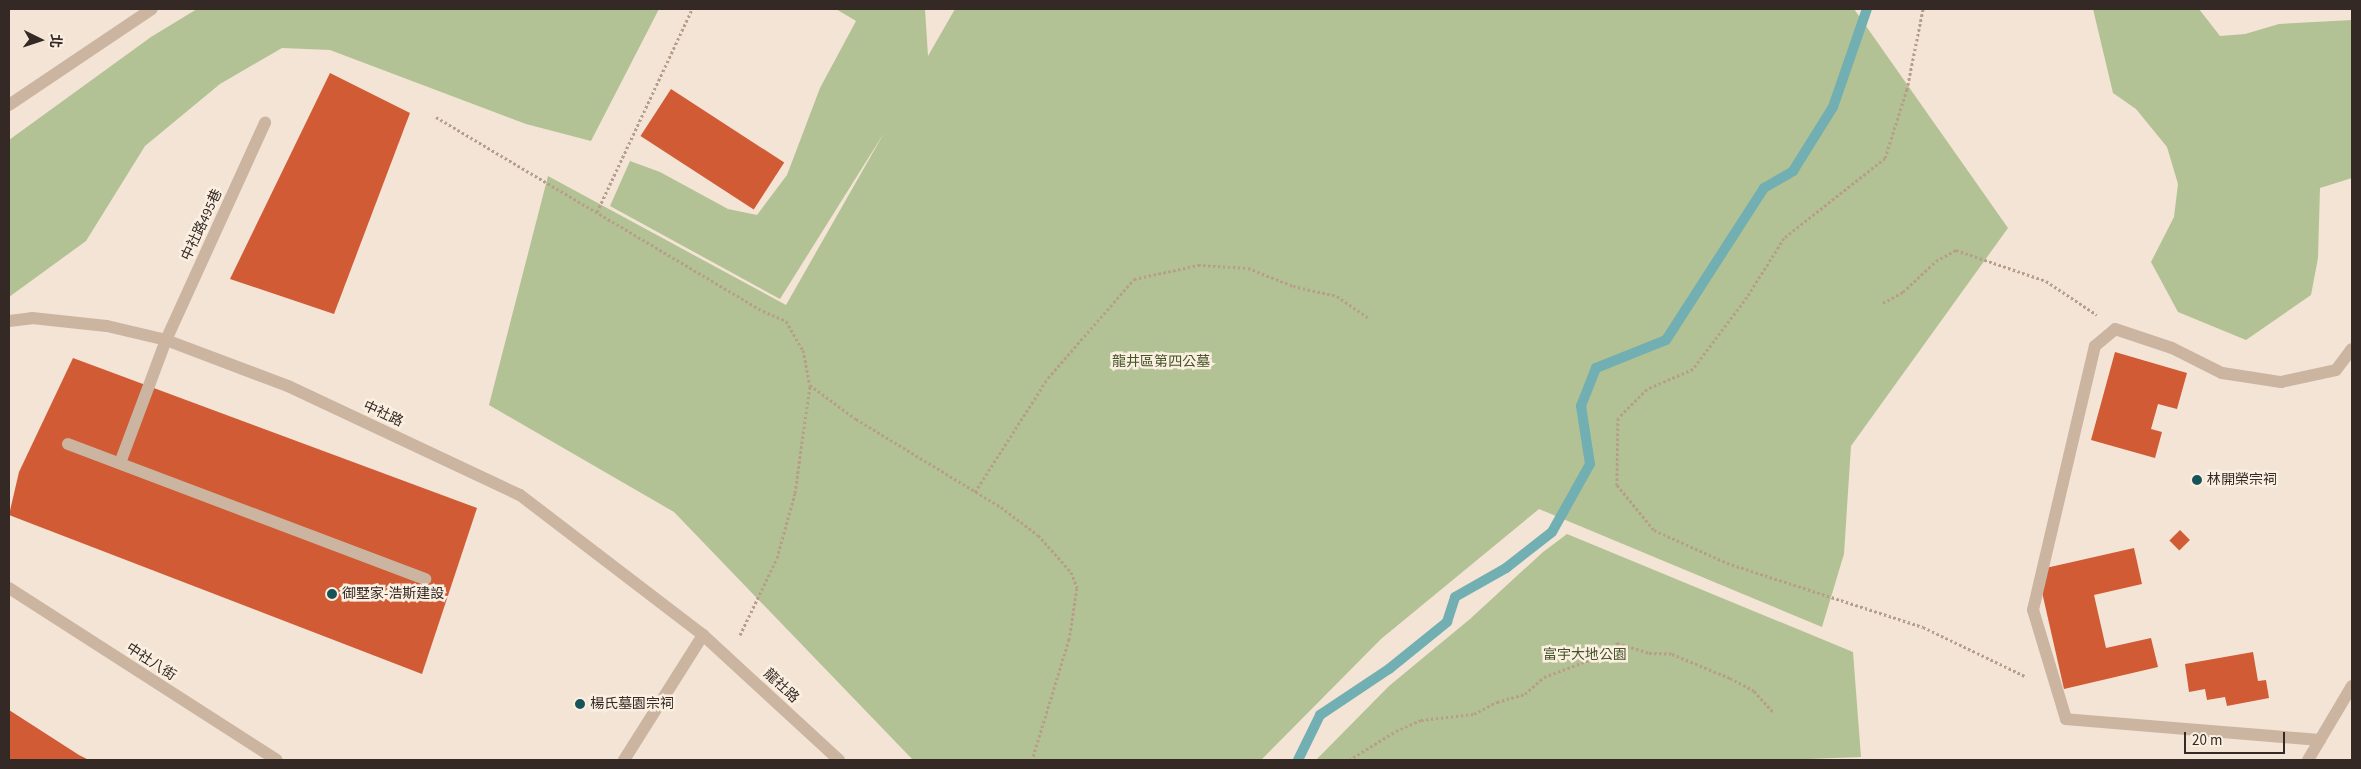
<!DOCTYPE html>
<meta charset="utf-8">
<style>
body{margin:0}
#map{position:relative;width:2361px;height:769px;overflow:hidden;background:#f3e4d5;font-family:"Source Sans 3","Noto Sans TC",sans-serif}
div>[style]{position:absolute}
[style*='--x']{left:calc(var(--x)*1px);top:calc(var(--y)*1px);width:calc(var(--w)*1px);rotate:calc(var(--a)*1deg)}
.green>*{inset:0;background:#b3c294}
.stream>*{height:10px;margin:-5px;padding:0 5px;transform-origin:5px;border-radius:5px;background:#72afb2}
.building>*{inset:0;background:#d05b35;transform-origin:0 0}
.path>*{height:3px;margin-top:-1.5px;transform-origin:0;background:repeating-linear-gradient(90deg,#b79e8a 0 2.5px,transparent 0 5px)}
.lane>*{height:12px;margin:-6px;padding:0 6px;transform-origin:6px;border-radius:6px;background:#cbb4a0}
.street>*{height:12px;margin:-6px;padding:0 6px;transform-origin:6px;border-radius:6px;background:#cbb4a0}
.dots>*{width:14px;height:14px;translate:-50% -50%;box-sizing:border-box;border:2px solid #faefe1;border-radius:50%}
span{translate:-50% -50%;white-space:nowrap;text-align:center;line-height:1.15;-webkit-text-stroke:5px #faefe1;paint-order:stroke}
.street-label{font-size:14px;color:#342924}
.park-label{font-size:14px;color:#435426}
.poi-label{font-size:14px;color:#342924}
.left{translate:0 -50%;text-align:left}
.frame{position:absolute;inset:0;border:10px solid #342924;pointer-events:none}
.north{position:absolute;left:15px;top:15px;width:50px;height:50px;-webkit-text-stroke:4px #faefe1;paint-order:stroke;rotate:94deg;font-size:14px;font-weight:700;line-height:20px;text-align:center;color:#342924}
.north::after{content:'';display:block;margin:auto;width:18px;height:22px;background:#342924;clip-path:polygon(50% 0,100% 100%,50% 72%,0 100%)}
.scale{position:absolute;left:2184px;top:732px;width:101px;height:22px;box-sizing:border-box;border:2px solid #342924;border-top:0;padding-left:6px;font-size:15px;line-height:18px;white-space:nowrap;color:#342924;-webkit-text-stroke:4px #faefe1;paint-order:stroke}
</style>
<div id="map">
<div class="green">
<div style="clip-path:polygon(197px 9px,659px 9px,591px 141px,526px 124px,330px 50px,282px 48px,220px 84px,145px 146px,86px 241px,9px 297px,9px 140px,151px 37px)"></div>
<div style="clip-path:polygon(836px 9px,925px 9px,928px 56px,955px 9px,1854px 9px,2008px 228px,1851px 446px,1844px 554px,1822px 627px,1539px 509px,1381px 639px,1261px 760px,913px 760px,674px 512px,489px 405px,548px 176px,786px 305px,884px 133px,780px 299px,610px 206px,630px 161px,660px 172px,728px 209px,757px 215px,787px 175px,820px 88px,856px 21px)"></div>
<div style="clip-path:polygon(2093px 9px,2199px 9px,2220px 36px,2245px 34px,2279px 24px,2352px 20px,2352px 178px,2320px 188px,2318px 258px,2311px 295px,2246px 340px,2178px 312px,2151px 262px,2174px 217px,2178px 184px,2167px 147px,2136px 109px,2113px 93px)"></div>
<div style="clip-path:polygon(1567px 534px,1853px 652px,1861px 757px,1782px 760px,1316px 760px,1389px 686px,1470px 619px,1543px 552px)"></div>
</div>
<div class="stream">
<div style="--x:1298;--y:760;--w:50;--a:-63.9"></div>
<div style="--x:1320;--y:715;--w:83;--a:-33.7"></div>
<div style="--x:1389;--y:669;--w:75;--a:-39"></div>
<div style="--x:1447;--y:622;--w:26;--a:-72"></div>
<div style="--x:1455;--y:597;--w:59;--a:-29.6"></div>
<div style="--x:1506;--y:568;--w:58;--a:-38"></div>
<div style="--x:1552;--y:532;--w:78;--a:-60.8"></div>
<div style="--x:1590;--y:464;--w:59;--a:-98.8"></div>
<div style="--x:1581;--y:406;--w:41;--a:-68.5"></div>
<div style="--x:1596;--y:368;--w:75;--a:-21.8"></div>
<div style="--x:1666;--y:340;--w:181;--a:-57.2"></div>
<div style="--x:1764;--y:188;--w:34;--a:-30"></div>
<div style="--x:1793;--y:171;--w:75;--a:-58"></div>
<div style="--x:1833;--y:107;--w:104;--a:-70.9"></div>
</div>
<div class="building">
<div style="clip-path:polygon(330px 73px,410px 113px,334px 314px,230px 279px)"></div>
<div style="left:671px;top:89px;width:135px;height:56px;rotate:33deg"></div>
<div style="clip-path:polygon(2115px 352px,2187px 373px,2177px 409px,2158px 404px,2151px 429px,2162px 432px,2155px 458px,2091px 440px)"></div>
<div style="clip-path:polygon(73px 358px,477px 508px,422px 674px,9px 515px,19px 472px)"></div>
<div style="left:2180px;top:530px;width:14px;height:15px;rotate:45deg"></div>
<div style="clip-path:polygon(2134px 548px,2142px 584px,2094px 595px,2106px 648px,2151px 638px,2158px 667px,2064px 689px,2037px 570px)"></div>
<div style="clip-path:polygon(2253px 652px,2258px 681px,2266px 680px,2269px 698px,2227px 706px,2225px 697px,2207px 700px,2205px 689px,2189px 692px,2185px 664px)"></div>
<div style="clip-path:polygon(9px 710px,79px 755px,89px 760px,9px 760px)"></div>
</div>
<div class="path">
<div style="--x:1923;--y:9;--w:82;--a:101.3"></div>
<div style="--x:1907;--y:89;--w:72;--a:107.7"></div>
<div style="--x:1885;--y:158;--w:129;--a:141.6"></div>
<div style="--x:1784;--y:238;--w:70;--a:122.1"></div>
<div style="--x:1747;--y:297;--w:90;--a:126.9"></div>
<div style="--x:1693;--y:369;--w:50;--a:156.5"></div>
<div style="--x:1647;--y:389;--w:41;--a:135"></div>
<div style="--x:1618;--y:418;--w:67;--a:90.9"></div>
<div style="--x:1617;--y:485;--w:58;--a:50.6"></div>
<div style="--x:1654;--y:530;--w:80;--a:24.3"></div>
<div style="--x:1727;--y:563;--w:206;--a:18.1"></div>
<div style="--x:1923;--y:627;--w:115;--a:25.7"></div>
<div style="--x:436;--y:117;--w:380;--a:30.7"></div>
<div style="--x:763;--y:311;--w:25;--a:23"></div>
<div style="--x:786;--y:321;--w:34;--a:60"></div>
<div style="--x:803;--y:350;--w:36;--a:79"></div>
<div style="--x:597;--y:212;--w:224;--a:-64.9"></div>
<div style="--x:1883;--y:303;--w:23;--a:-29"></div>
<div style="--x:1903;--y:292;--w:45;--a:-43.2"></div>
<div style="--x:1936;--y:261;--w:23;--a:-29"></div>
<div style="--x:1956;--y:250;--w:95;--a:19"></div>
<div style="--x:2046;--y:281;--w:61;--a:33.7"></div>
<div style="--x:975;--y:492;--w:135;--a:-57.4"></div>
<div style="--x:1048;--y:378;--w:131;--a:-49"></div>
<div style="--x:1134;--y:279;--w:66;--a:-12.3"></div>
<div style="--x:1198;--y:265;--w:50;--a:3.4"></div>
<div style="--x:1248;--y:268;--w:48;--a:21.8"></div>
<div style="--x:1293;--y:286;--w:45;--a:12.8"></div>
<div style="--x:1337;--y:296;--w:40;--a:34.9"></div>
<div style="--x:740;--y:635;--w:85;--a:-64.3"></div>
<div style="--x:777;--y:558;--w:67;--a:-74.5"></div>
<div style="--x:795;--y:493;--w:109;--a:-82.1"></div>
<div style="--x:810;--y:385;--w:57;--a:36.5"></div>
<div style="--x:856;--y:419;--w:170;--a:31.3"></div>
<div style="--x:1001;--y:507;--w:46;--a:37.1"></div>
<div style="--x:1038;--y:535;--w:50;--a:48.3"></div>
<div style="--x:1071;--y:572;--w:17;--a:69"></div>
<div style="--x:1077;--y:588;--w:52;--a:98.9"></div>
<div style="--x:1069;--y:639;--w:127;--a:107"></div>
<div style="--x:1349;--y:760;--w:55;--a:-31.7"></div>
<div style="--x:1396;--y:731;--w:27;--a:-24"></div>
<div style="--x:1421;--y:720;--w:53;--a:-6.5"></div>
<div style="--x:1474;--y:714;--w:26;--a:-28"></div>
<div style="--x:1497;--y:702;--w:29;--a:-16"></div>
<div style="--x:1525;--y:694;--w:25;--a:-42"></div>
<div style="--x:1544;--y:677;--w:54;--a:-20.4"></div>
<div style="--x:1595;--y:658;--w:27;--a:-34"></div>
<div style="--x:1617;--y:643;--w:34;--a:17"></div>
<div style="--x:1649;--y:653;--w:23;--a:2"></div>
<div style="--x:1672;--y:654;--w:63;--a:22.5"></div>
<div style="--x:1730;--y:678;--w:27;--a:28"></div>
<div style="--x:1754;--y:691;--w:28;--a:48"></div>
</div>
<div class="lane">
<div style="--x:2320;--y:740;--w:255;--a:-175.3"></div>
<div style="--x:2066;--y:719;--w:114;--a:-106.8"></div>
<div style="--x:2033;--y:610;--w:271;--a:-76.8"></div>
<div style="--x:2095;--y:346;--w:26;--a:-40"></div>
<div style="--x:2115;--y:329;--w:60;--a:18.4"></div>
<div style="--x:2172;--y:348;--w:56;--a:26.6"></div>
<div style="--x:2222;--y:373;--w:60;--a:8.7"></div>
<div style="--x:2281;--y:382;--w:56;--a:-12.3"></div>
<div style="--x:2336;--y:370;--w:26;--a:-53"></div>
<div style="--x:2308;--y:760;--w:86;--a:-59.3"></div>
</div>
<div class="street">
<div style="--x:9;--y:105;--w:172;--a:-33.9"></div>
<div style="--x:9;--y:321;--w:23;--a:-7"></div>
<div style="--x:32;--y:318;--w:75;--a:6.1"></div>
<div style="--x:107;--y:326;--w:61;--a:13.3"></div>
<div style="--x:166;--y:340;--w:130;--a:20.7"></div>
<div style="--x:288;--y:386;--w:256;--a:25.2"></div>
<div style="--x:520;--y:495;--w:230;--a:37.4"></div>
<div style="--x:703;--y:635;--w:185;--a:42.6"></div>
<div style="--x:68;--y:444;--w:382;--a:20.7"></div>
<div style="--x:120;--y:463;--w:131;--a:-69.5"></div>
<div style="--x:166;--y:340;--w:239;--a:-65.5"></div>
<div style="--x:9;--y:588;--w:318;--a:32.7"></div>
<div style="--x:624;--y:760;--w:148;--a:-57.7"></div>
</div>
<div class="dots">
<div style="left:2197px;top:480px;background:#175459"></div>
<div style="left:332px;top:594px;background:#175459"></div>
<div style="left:580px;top:704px;background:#175459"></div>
</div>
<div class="street-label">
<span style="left:202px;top:225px;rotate:-65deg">中社路495巷</span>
<span style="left:383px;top:414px;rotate:25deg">中社路</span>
<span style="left:151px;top:662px;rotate:33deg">中社八街</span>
<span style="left:781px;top:686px;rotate:43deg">龍社路</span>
</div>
<div class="park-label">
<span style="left:1161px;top:362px">龍井區第四公墓</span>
<span style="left:1585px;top:655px">富宇大地公園</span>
</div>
<div class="poi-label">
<span class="left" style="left:2207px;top:480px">林開榮宗祠</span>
<span class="left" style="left:342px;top:594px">御墅家-浩斯建設</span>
<span class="left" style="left:590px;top:704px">楊氏墓園宗祠</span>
</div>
<div class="frame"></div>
<div class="north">北</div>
<div class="scale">20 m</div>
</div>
